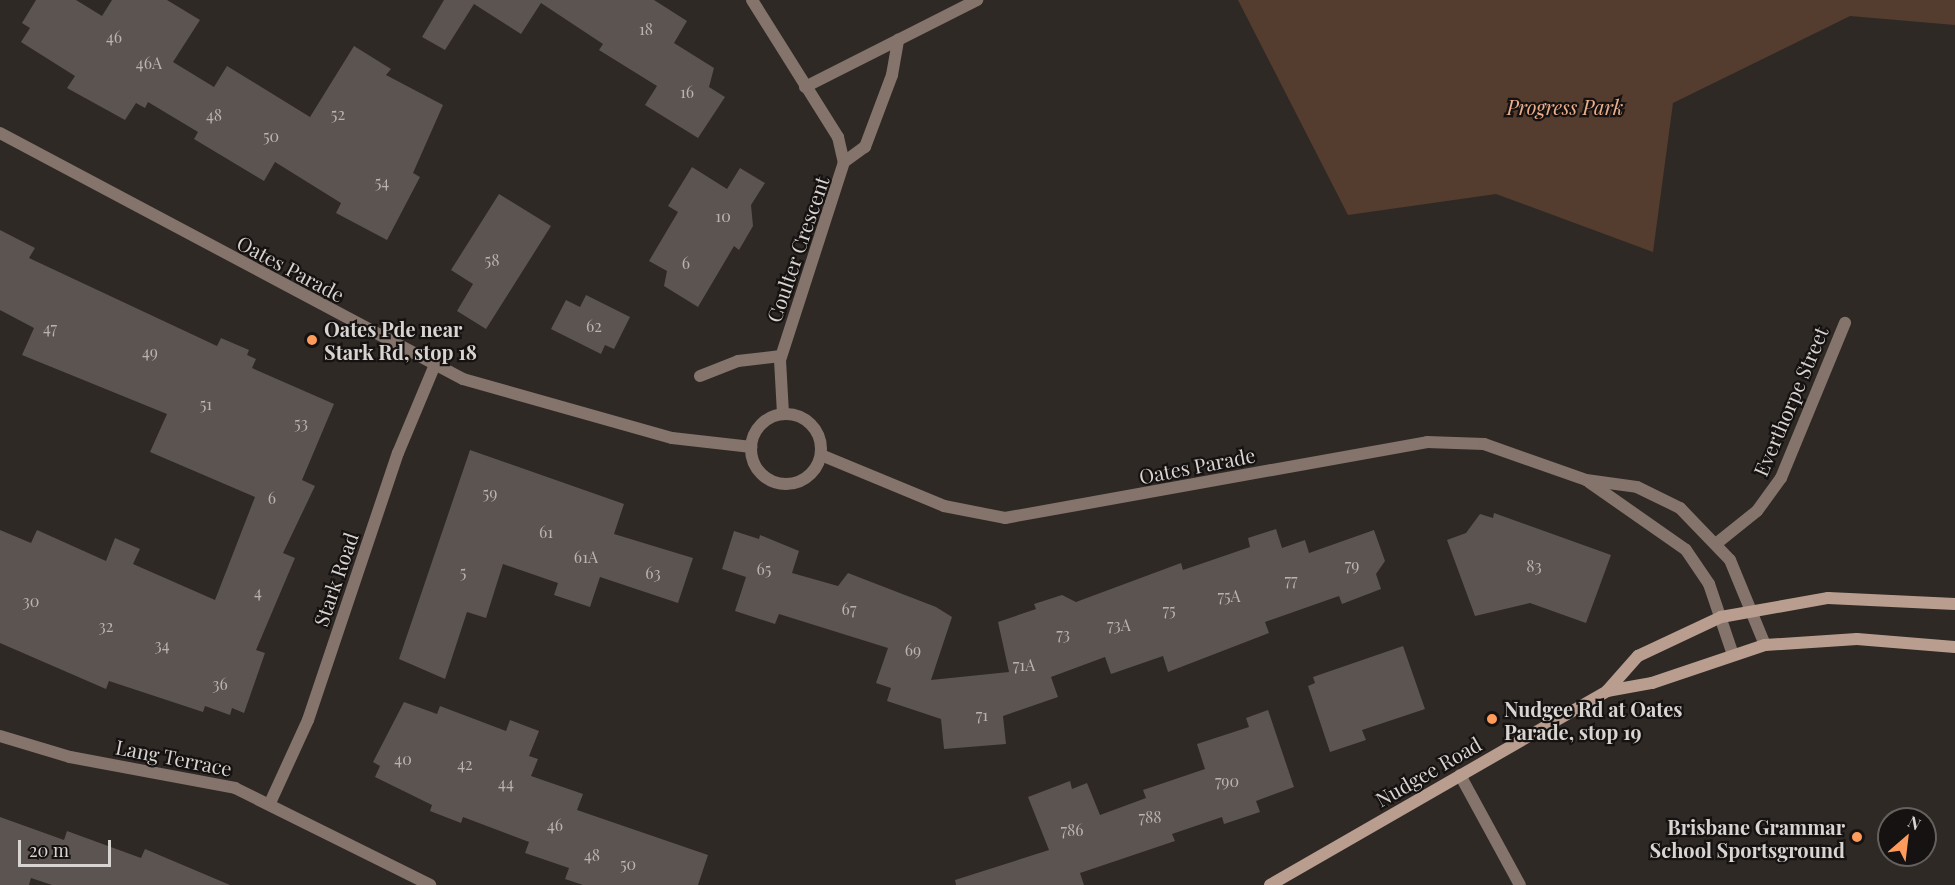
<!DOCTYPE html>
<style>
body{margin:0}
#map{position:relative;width:1955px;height:885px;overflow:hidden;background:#2f2925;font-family:"Playfair Display",serif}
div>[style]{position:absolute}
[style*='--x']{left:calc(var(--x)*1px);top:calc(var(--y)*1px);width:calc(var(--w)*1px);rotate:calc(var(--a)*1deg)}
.green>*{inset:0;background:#543c2e}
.building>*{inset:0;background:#5b5450}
.service>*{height:12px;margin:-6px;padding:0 6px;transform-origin:6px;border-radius:6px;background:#85746b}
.minor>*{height:12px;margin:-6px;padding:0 6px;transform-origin:6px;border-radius:6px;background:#85746b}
.minor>.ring{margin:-6px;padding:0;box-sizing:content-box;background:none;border:12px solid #85746b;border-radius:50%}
.secondary>*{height:12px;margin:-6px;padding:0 6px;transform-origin:6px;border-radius:6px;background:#b99e8f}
.dots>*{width:16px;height:16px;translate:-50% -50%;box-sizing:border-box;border:3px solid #151211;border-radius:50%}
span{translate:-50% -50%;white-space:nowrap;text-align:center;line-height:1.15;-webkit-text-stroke:4.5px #151211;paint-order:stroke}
.number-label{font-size:16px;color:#b9b4b1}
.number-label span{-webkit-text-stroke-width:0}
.park-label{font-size:20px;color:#edaf8b;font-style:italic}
.street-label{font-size:20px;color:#d8d4d1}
.poi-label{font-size:20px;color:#d8d4d1;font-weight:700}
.left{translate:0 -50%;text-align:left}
.right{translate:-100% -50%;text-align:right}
.north{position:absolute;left:1877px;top:807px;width:60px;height:60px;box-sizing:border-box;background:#151211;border:2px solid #63605e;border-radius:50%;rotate:28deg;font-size:16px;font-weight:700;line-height:24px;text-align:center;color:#d8d4d1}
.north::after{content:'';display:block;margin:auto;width:21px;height:27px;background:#ff9b5b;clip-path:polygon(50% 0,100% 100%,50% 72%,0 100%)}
.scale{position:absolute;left:18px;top:840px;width:93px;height:27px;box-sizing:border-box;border:3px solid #d8d4d1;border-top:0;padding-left:8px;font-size:18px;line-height:21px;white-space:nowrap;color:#d8d4d1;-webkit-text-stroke:4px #151211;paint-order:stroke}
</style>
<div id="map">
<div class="green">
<div style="clip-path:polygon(1238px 0,1955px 0,1955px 25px,1850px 16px,1673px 103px,1653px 252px,1496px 194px,1348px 215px)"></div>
</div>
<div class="building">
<div style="clip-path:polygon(36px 0,76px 0,102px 16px,112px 0,167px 0,200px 20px,173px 62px,214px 87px,227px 66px,310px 117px,354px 46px,391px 69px,386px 75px,443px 105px,413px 173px,420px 177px,387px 240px,336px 213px,341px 203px,275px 162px,264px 181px,194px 139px,198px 132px,148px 102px,145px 108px,136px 103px,125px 120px,67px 88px,75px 76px,21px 42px,30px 28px,22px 23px)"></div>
<div style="clip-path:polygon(444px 0,654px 0,687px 21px,674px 43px,714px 68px,709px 87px,725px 97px,698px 138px,645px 105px,657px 86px,599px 50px,603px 44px,541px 3px,521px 34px,474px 4px,445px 50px,422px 37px)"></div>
<div style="clip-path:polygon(692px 167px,727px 189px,740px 168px,765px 183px,751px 205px,753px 226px,739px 250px,734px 246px,698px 307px,664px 286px,667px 271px,649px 261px,678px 212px,668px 206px)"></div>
<div style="clip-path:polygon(499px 194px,551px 226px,486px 329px,457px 311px,473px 284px,451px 270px)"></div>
<div style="clip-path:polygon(0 230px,35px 248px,29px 258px,217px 346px,221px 338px,249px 350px,247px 355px,256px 359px,252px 368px,334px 404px,302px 480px,315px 486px,283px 553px,295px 558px,256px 650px,265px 653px,244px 713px,232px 708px,230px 715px,205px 706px,203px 712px,109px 681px,106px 689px,0 643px,0 530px,31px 543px,37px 530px,106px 561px,115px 538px,140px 549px,133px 564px,215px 600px,255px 497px,150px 452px,167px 414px,22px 355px,34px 328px,0 310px)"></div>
<div style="clip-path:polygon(586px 295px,630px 317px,614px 349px,605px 345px,601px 354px,551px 329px,566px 300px,580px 307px)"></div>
<div style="clip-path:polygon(470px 450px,624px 504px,614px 534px,693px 558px,678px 603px,600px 577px,590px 607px,554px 595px,558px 583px,503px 564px,486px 618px,467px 612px,445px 679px,399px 659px)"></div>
<div style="clip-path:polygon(1494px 513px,1611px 555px,1586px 623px,1530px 603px,1475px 616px,1447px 540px,1466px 533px,1480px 514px,1493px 518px)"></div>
<div style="clip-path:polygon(1276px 529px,1282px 548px,1305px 540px,1309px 553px,1374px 530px,1385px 561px,1376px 574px,1381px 589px,1342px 604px,1339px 596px,1265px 622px,1269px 633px,1168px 672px,1163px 656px,1111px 674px,1105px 657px,1051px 677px,1058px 697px,1003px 716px,1006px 744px,944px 749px,941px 719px,887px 701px,891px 688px,876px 683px,888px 648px,779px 614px,775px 624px,735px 611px,746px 577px,722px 569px,734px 531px,759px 539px,760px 535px,799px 551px,792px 573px,838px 586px,848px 573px,936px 607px,952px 617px,931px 680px,1009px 672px,998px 622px,1036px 609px,1034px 604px,1062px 595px,1076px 602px,1181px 563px,1183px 570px,1250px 547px,1248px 538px)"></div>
<div style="clip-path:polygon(1403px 646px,1425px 709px,1362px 730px,1366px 740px,1330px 752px,1308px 686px,1315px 683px,1313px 677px)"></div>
<div style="clip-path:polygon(404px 702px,437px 714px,440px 706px,506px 731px,510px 720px,539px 731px,529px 756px,538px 759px,531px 776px,583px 794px,577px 810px,708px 855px,698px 885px,583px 885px,565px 879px,569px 868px,525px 853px,529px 842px,463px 817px,461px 823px,430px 811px,432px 805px,375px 777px,380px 766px,373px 762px)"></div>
<div style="clip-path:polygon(1268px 710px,1294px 787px,1256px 801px,1260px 812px,1224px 824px,1222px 817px,1172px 834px,1175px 841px,1080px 873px,1084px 885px,956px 885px,955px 880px,1049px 850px,1028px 797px,1070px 781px,1072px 789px,1087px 783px,1100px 815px,1146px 798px,1143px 790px,1205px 769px,1197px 744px,1249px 727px,1246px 718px)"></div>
<div style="clip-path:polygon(0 817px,64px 840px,67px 831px,141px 858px,145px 849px,230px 885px,52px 885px,31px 878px,29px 885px,0 885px)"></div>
</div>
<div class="service">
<div style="--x:700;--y:376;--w:41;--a:-21.5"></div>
<div style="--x:738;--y:361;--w:43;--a:-6.6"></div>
<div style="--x:1460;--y:775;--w:125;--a:61.4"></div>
</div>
<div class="minor">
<div style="--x:752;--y:0;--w:162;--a:57.9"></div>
<div style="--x:838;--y:137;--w:26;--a:77"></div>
<div style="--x:844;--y:162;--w:208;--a:107.9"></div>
<div style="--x:780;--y:360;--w:54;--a:86.8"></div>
<div style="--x:805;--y:87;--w:193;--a:-26.8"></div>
<div style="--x:0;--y:133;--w:524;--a:27.98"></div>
<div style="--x:463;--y:379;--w:217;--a:15.8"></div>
<div style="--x:672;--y:438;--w:80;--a:6.5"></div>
<div style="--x:844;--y:162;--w:26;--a:-36"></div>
<div style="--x:865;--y:147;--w:77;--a:-69.4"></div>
<div style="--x:892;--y:75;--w:36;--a:-80"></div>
<div class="ring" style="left:751px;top:414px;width:58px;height:58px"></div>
<div style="--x:821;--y:455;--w:133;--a:22.5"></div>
<div style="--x:944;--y:506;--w:62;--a:11.1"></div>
<div style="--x:1005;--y:518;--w:429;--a:-10.2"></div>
<div style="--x:1427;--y:442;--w:57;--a:2"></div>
<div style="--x:1484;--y:444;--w:108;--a:19.4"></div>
<div style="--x:1586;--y:480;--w:51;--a:7.8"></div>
<div style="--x:1637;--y:487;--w:48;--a:26"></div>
<div style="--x:1680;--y:508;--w:72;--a:46.1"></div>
<div style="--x:1730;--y:560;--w:92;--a:67.6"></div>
<div style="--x:1589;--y:482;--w:118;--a:35"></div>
<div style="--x:1686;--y:550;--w:41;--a:55.9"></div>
<div style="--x:1709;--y:584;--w:72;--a:71.3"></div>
<div style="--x:1717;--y:543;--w:51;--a:-38.7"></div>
<div style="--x:1757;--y:511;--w:41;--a:-54"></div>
<div style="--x:1781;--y:478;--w:168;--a:-67.6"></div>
<div style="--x:0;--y:736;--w:73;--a:16.7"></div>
<div style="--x:70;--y:757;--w:168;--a:10.6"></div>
<div style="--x:235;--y:788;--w:218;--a:26.4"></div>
<div style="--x:270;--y:803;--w:91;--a:-65.4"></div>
<div style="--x:308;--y:720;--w:282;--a:-71.4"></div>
<div style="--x:398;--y:453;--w:93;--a:-67.3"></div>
</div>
<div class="secondary">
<div style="--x:1607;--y:691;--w:47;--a:-48.5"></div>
<div style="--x:1638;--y:656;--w:92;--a:-25.2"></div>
<div style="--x:1721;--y:617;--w:109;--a:-10.1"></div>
<div style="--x:1828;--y:598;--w:127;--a:2.7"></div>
<div style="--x:1270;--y:885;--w:389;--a:-29.9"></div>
<div style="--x:1607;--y:691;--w:46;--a:-10.1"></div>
<div style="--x:1652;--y:683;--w:119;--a:-18.6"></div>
<div style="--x:1765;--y:645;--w:92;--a:-3.7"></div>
<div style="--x:1857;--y:639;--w:98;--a:4.7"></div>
</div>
<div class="dots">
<div style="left:312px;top:340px;background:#ff9b5b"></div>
<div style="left:1492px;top:719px;background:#ff9b5b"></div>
<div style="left:1857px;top:837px;background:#ff9b5b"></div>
</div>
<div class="number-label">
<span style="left:646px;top:29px">18</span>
<span style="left:114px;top:37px">46</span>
<span style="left:149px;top:63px">46A</span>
<span style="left:687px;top:92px">16</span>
<span style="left:338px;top:114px">52</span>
<span style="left:214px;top:115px">48</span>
<span style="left:271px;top:136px">50</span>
<span style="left:382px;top:182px">54</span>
<span style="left:723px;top:216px">10</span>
<span style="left:492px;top:260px">58</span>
<span style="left:686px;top:263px">6</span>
<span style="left:594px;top:326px">62</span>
<span style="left:50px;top:328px">47</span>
<span style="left:150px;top:352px">49</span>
<span style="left:206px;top:404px">51</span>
<span style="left:301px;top:423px">53</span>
<span style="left:490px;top:493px">59</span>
<span style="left:272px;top:498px">6</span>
<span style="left:546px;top:532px">61</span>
<span style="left:586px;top:557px">61A</span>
<span style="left:1352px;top:565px">79</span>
<span style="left:1534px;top:566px">83</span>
<span style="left:764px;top:569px">65</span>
<span style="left:463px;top:572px">5</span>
<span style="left:653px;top:573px">63</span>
<span style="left:1291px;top:580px">77</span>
<span style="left:258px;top:592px">4</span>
<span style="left:1229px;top:596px">75A</span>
<span style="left:31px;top:601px">30</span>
<span style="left:849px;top:609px">67</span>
<span style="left:1169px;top:610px">75</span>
<span style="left:1119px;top:625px">73A</span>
<span style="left:106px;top:626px">32</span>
<span style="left:1063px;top:634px">73</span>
<span style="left:162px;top:645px">34</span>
<span style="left:913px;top:650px">69</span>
<span style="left:1024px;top:665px">71A</span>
<span style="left:220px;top:684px">36</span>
<span style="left:982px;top:715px">71</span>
<span style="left:403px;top:759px">40</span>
<span style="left:465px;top:764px">42</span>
<span style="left:1227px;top:781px">790</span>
<span style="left:506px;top:783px">44</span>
<span style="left:1150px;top:817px">788</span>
<span style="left:555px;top:825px">46</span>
<span style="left:1072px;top:830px">786</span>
<span style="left:592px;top:855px">48</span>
<span style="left:628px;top:864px">50</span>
</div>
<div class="park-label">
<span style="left:1565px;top:106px">Progress Park</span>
</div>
<div class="street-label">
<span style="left:797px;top:249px;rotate:-71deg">Coulter Crescent</span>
<span style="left:291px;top:268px;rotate:28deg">Oates Parade</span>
<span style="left:1790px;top:401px;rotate:-67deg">Everthorpe Street</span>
<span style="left:1197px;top:465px;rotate:-11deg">Oates Parade</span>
<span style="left:335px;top:579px;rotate:-71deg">Stark Road</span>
<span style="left:174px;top:757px;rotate:11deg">Lang Terrace</span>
<span style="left:1428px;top:771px;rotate:-30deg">Nudgee Road</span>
</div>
<div class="poi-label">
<span class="left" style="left:324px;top:340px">Oates Pde near<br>Stark Rd, stop 18</span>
<span class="left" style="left:1504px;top:720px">Nudgee Rd at Oates<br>Parade, stop 19</span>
<span class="right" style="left:1845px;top:838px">Brisbane Grammar<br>School Sportsground</span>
</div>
<div class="north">N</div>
<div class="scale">20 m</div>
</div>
